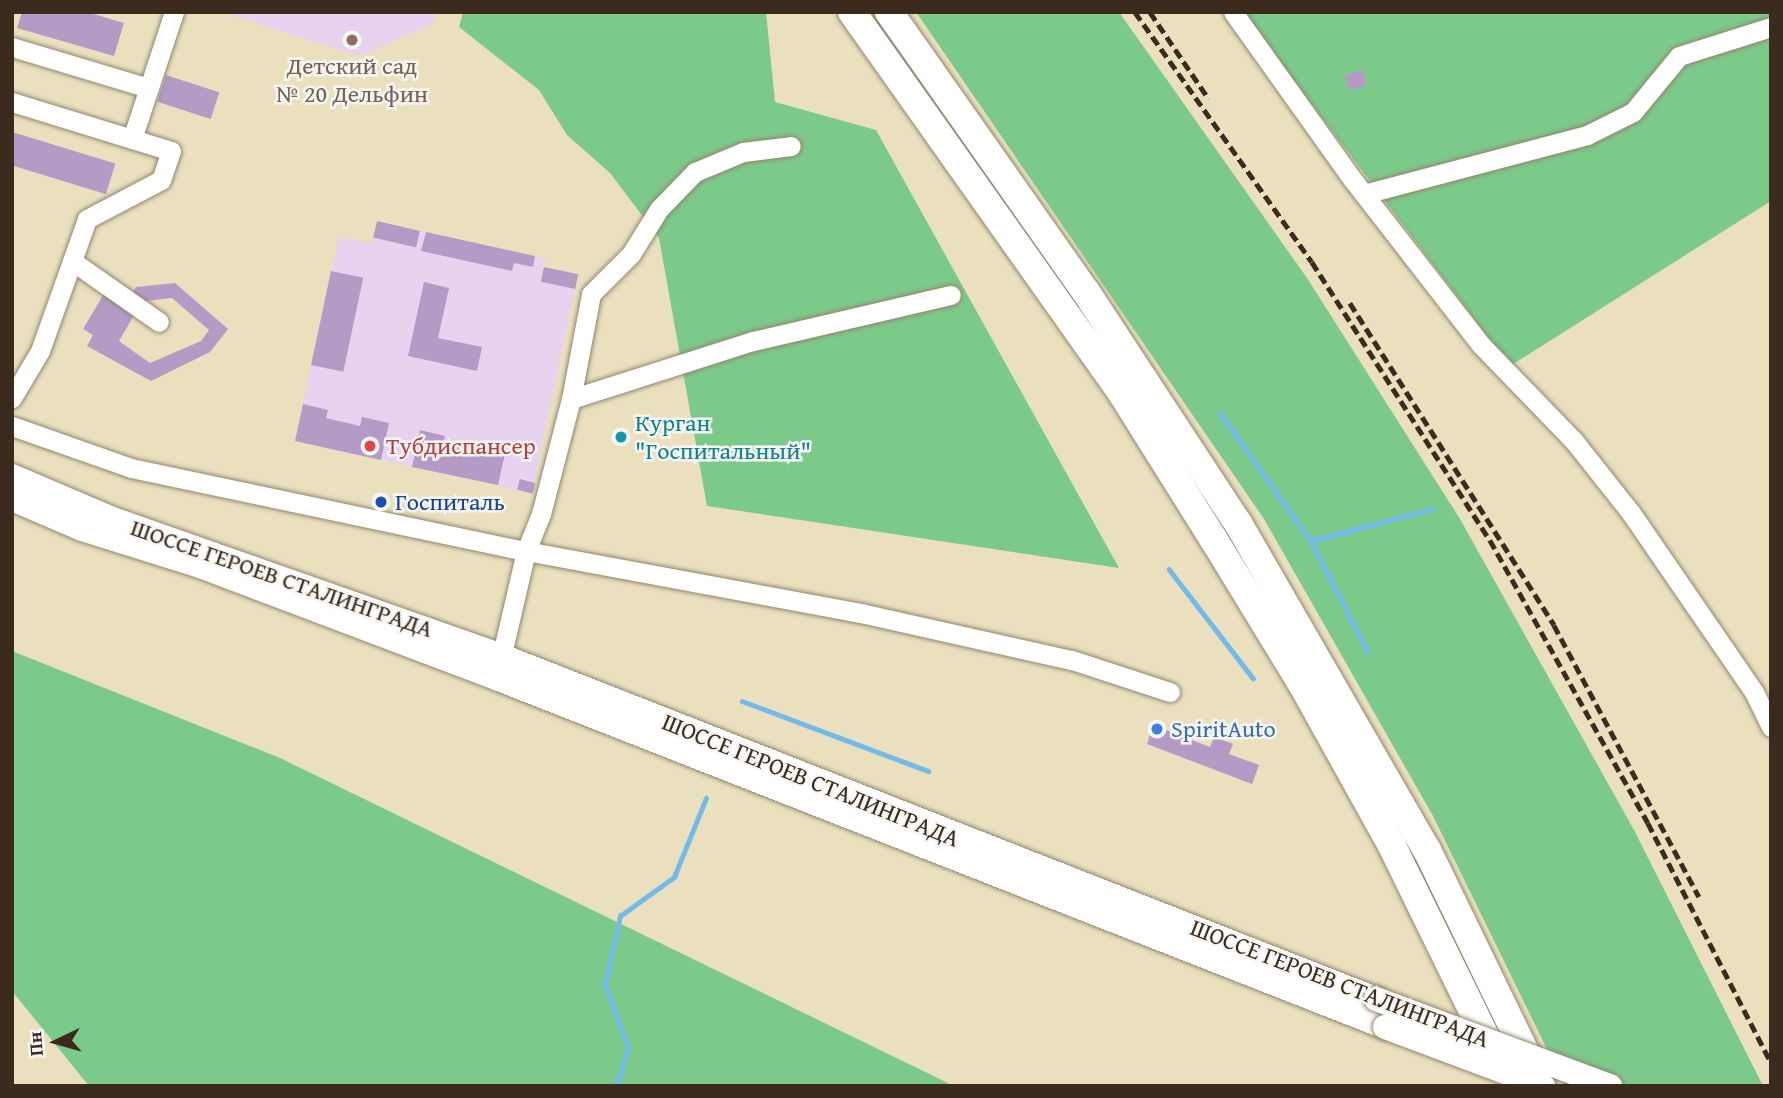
<!DOCTYPE html>
<meta charset="utf-8">
<style>
body{margin:0}
#map{position:relative;width:1783px;height:1098px;overflow:hidden;background:#eae0be;font-family:"Gentium Book Plus",serif}
div>[style]{position:absolute}
[style*='--x']{left:calc(var(--x)*1px);top:calc(var(--y)*1px);width:calc(var(--w)*1px);rotate:calc(var(--a)*1deg)}
.built>*{inset:0;background:#e7d2ef}
.green>*{inset:0;background:#7cca8a}
.stream>*{height:4.5px;margin:-2.25px;padding:0 2.25px;transform-origin:2.25px;border-radius:2.25px;background:#72baea}
.building>*{inset:0;background:#b39bc6;transform-origin:0 0}
.roads{filter:drop-shadow(0 0 2px #92856e) drop-shadow(0 0 2px #92856e)}
.minor>*{height:19px;margin:-9.5px;padding:0 9.5px;transform-origin:9.5px;border-radius:9.5px;background:#fff}
.major>*{height:24px;margin:-12px;padding:0 12px;transform-origin:12px;border-radius:12px;background:#fff}
.highway>*{height:28px;margin:-14px;padding:0 14px;transform-origin:14px;border-radius:14px;background:#fff}
.rail>*{height:4.5px;margin-top:-2.25px;transform-origin:0;background:repeating-linear-gradient(90deg,#3b2a1e 0 10px,transparent 0 15px)}
.bridges{filter:drop-shadow(0 0 2px #92856e) drop-shadow(0 0 2px #92856e)}
.major-bridge>*{height:24px;margin:-12px;padding:0 12px;transform-origin:12px;border-radius:12px;background:#fff}
.dots>*{width:19px;height:19px;translate:-50% -50%;box-sizing:border-box;border:4px solid #f6f6f2;border-radius:50%}
span{translate:-50% -50%;white-space:nowrap;text-align:center;line-height:1.15;-webkit-text-stroke:5px #f6f6f2;paint-order:stroke}
.education-label{font-size:24px;color:#785e54}
.culture-label{font-size:24px;color:#0d838f}
.left{translate:0 -50%;text-align:left}
.health-label{font-size:24px;color:#be3a42}
.transit-label{font-size:24px;color:#164399}
.street-label{font-size:24px;color:#3b2a1e}
.shop-label{font-size:24px;color:#366cbe}
.frame{position:absolute;inset:0;border:14px solid #3b2a1e;pointer-events:none}
.north{position:absolute;left:21px;top:1007px;width:70px;height:70px;-webkit-text-stroke:5px #f6f6f2;paint-order:stroke;rotate:265deg;font-size:19px;font-weight:700;line-height:28px;text-align:center;color:#3b2a1e}
.north::after{content:'';display:block;margin:auto;width:24px;height:32px;background:#3b2a1e;clip-path:polygon(50% 0,100% 100%,50% 72%,0 100%)}
</style>
<div id="map">
<div class="built">
<div style="clip-path:polygon(221px 12px,436px 12px,433px 24px,359px 56px)"></div>
<div style="clip-path:polygon(377px 221px,546px 259px,544px 267px,578px 274px,532px 493px,295px 441px,339px 237px,372px 243px)"></div>
</div>
<div class="green">
<div style="clip-path:polygon(463px 12px,766px 12px,775px 102px,876px 130px,1119px 568px,707px 506px,659px 238px,610px 173px,567px 135px,539px 90px,459px 27px)"></div>
<div style="clip-path:polygon(916px 12px,1119px 12px,1307px 278px,1460px 519px,1634px 830px,1763px 1086px,1565px 1086px,1433px 816px,1264px 519px)"></div>
<div style="clip-path:polygon(1242px 12px,1771px 12px,1771px 201px,1510px 366px)"></div>
<div style="clip-path:polygon(12px 651px,280px 758px,954px 1086px,89px 1086px,12px 991px)"></div>
</div>
<div class="stream">
<div style="--x:1220;--y:413;--w:157;--a:54.6"></div>
<div style="--x:1311;--y:541;--w:125;--a:62.8"></div>
<div style="--x:1311;--y:541;--w:125;--a:-14.8"></div>
<div style="--x:1169;--y:569;--w:138;--a:52.4"></div>
<div style="--x:742;--y:701;--w:199;--a:20.6"></div>
<div style="--x:491;--y:1086;--w:2;--a:0"></div>
<div style="--x:616;--y:1086;--w:40;--a:-72"></div>
<div style="--x:628;--y:1048;--w:67;--a:-110.1"></div>
<div style="--x:605;--y:985;--w:71;--a:-77.7"></div>
<div style="--x:620;--y:916;--w:67;--a:-35.8"></div>
<div style="--x:674;--y:877;--w:85;--a:-67.9"></div>
</div>
<div class="building">
<div style="clip-path:polygon(22px 12px,87px 12px,124px 23px,114px 56px,17px 28px)"></div>
<div style="left:1363px;top:70px;width:16px;height:19px;rotate:75deg"></div>
<div style="left:166px;top:75px;width:56px;height:28px;rotate:18deg"></div>
<div style="left:12px;top:132px;width:108px;height:32px;rotate:17deg"></div>
<div style="left:377px;top:221px;width:44px;height:17px;rotate:13deg"></div>
<div style="clip-path:polygon(426px 232px,535px 256px,533px 267px,514px 263px,512px 271px,421px 251px)"></div>
<div style="left:544px;top:267px;width:35px;height:15px;rotate:12deg"></div>
<div style="left:331px;top:271px;width:33px;height:96px;rotate:12deg"></div>
<div style="clip-path:polygon(424px 282px,449px 288px,438px 338px,482px 347px,477px 371px,408px 356px)"></div>
<div style="clip-path:polygon(175px 283px,228px 329px,210px 352px,151px 381px,87px 346px,93px 335px,83px 329px,105px 292px,137px 310px,119px 341px,150px 363px,201px 341px,209px 330px,172px 298px,136px 302px,130px 298px,136px 287px)"></div>
<div style="clip-path:polygon(303px 404px,328px 410px,326px 418px,360px 426px,362px 417px,389px 423px,381px 460px,295px 441px)"></div>
<div style="clip-path:polygon(420px 430px,445px 436px,443px 444px,477px 451px,479px 443px,506px 449px,498px 485px,412px 467px)"></div>
<div style="left:520px;top:479px;width:16px;height:11px;rotate:15deg"></div>
<div style="clip-path:polygon(1153px 725px,1210px 747px,1214px 737px,1233px 744px,1229px 754px,1259px 765px,1252px 784px,1147px 744px)"></div>
</div>
<div class="roads">
<div class="minor">
<div style="--x:1233;--y:12;--w:206;--a:54.5"></div>
<div style="--x:1353;--y:180;--w:209;--a:52.2"></div>
<div style="--x:1481;--y:345;--w:134;--a:45.9"></div>
<div style="--x:1574;--y:441;--w:92;--a:51.6"></div>
<div style="--x:1631;--y:513;--w:217;--a:55.5"></div>
<div style="--x:1754;--y:692;--w:39;--a:64"></div>
<div style="--x:12;--y:47;--w:143;--a:16.7"></div>
<div style="--x:12;--y:102;--w:166;--a:17.1"></div>
<div style="--x:171;--y:151;--w:31;--a:109"></div>
<div style="--x:161;--y:180;--w:84;--a:152.2"></div>
<div style="--x:87;--y:219;--w:140;--a:109.6"></div>
<div style="--x:40;--y:351;--w:55;--a:120.8"></div>
<div style="--x:132;--y:139;--w:134;--a:-71.7"></div>
<div style="--x:1364;--y:194;--w:231;--a:-14.8"></div>
<div style="--x:1587;--y:135;--w:51;--a:-26.6"></div>
<div style="--x:1633;--y:112;--w:72;--a:-50.6"></div>
<div style="--x:1679;--y:56;--w:96;--a:-17.5"></div>
<div style="--x:72;--y:261;--w:106;--a:35"></div>
<div style="--x:571;--y:399;--w:191;--a:-17.7"></div>
<div style="--x:753;--y:341;--w:203;--a:-13.1"></div>
<div style="--x:12;--y:426;--w:126;--a:19.4"></div>
<div style="--x:131;--y:468;--w:404;--a:11.9"></div>
<div style="--x:526;--y:551;--w:341;--a:10.5"></div>
<div style="--x:861;--y:613;--w:216;--a:12.6"></div>
<div style="--x:1072;--y:660;--w:103;--a:18.1"></div>
<div style="--x:499;--y:667;--w:119;--a:-76.9"></div>
<div style="--x:526;--y:551;--w:40;--a:-68"></div>
<div style="--x:541;--y:514;--w:119;--a:-75.4"></div>
<div style="--x:571;--y:399;--w:107;--a:-79.2"></div>
<div style="--x:591;--y:294;--w:57;--a:-45"></div>
<div style="--x:631;--y:254;--w:53;--a:-58.1"></div>
<div style="--x:659;--y:209;--w:52;--a:-45.8"></div>
<div style="--x:695;--y:172;--w:52;--a:-22.6"></div>
<div style="--x:743;--y:152;--w:48;--a:-7.1"></div>
</div>
<div class="major">
<div style="--x:12;--y:476;--w:107;--a:23.2"></div>
<div style="--x:110;--y:518;--w:416;--a:19.4"></div>
<div style="--x:502;--y:656;--w:939;--a:21.43"></div>
<div style="--x:12;--y:499;--w:76;--a:23.2"></div>
<div style="--x:82;--y:529;--w:124;--a:17.4"></div>
<div style="--x:200;--y:566;--w:316;--a:20.7"></div>
<div style="--x:496;--y:678;--w:955;--a:21.43"></div>
</div>
<div class="highway">
<div style="--x:852;--y:12;--w:469;--a:54.7"></div>
<div style="--x:1123;--y:395;--w:171;--a:57.9"></div>
<div style="--x:1214;--y:540;--w:169;--a:58.6"></div>
<div style="--x:1302;--y:684;--w:185;--a:60.9"></div>
<div style="--x:1392;--y:846;--w:238;--a:63.9"></div>
<div style="--x:889;--y:12;--w:342;--a:54.9"></div>
<div style="--x:1086;--y:292;--w:277;--a:56.7"></div>
<div style="--x:1238;--y:523;--w:378;--a:60"></div>
<div style="--x:1427;--y:850;--w:249;--a:64.1"></div>
</div>
</div>
<div class="rail">
<div style="--x:1135;--y:12;--w:306;--a:54.7"></div>
<div style="--x:1312;--y:262;--w:330;--a:57.4"></div>
<div style="--x:1490;--y:540;--w:324;--a:60.8"></div>
<div style="--x:1648;--y:823;--w:269;--a:62.8"></div>
<div style="--x:1150;--y:12;--w:105;--a:55.9"></div>
<div style="--x:1350;--y:303;--w:381;--a:57.6"></div>
<div style="--x:1554;--y:625;--w:308;--a:61.9"></div>
</div>
<div class="bridges">
<div class="major-bridge">
<div style="--x:1376;--y:999;--w:250;--a:20.4"></div>
<div style="--x:1385;--y:1027;--w:169;--a:20.5"></div>
</div>
</div>
<div class="dots">
<div style="left:352px;top:40px;background:#8d6e63"></div>
<div style="left:621px;top:437px;background:#0f9aa8"></div>
<div style="left:370px;top:446px;background:#e0444e"></div>
<div style="left:381px;top:502px;background:#1a4fb4"></div>
<div style="left:1157px;top:729px;background:#3f7fe0"></div>
</div>
<div class="education-label">
<span style="left:352px;top:80px">Детский сад<br>№ 20 Дельфин</span>
</div>
<div class="culture-label">
<span class="left" style="left:635px;top:437px">Курган<br>"Госпитальный"</span>
</div>
<div class="health-label">
<span class="left" style="left:386px;top:446px">Тубдиспансер</span>
</div>
<div class="transit-label">
<span class="left" style="left:395px;top:502px">Госпиталь</span>
</div>
<div class="street-label">
<span style="left:282px;top:578px;rotate:19deg">ШОССЕ ГЕРОЕВ СТАЛИНГРАДА</span>
<span style="left:811px;top:780px;rotate:22deg">ШОССЕ ГЕРОЕВ СТАЛИНГРАДА</span>
<span style="left:1340px;top:983px;rotate:21deg">ШОССЕ ГЕРОЕВ СТАЛИНГРАДА</span>
</div>
<div class="shop-label">
<span class="left" style="left:1171px;top:729px">SpiritAuto</span>
</div>
<div class="frame"></div>
<div class="north">Пн</div>
</div>
